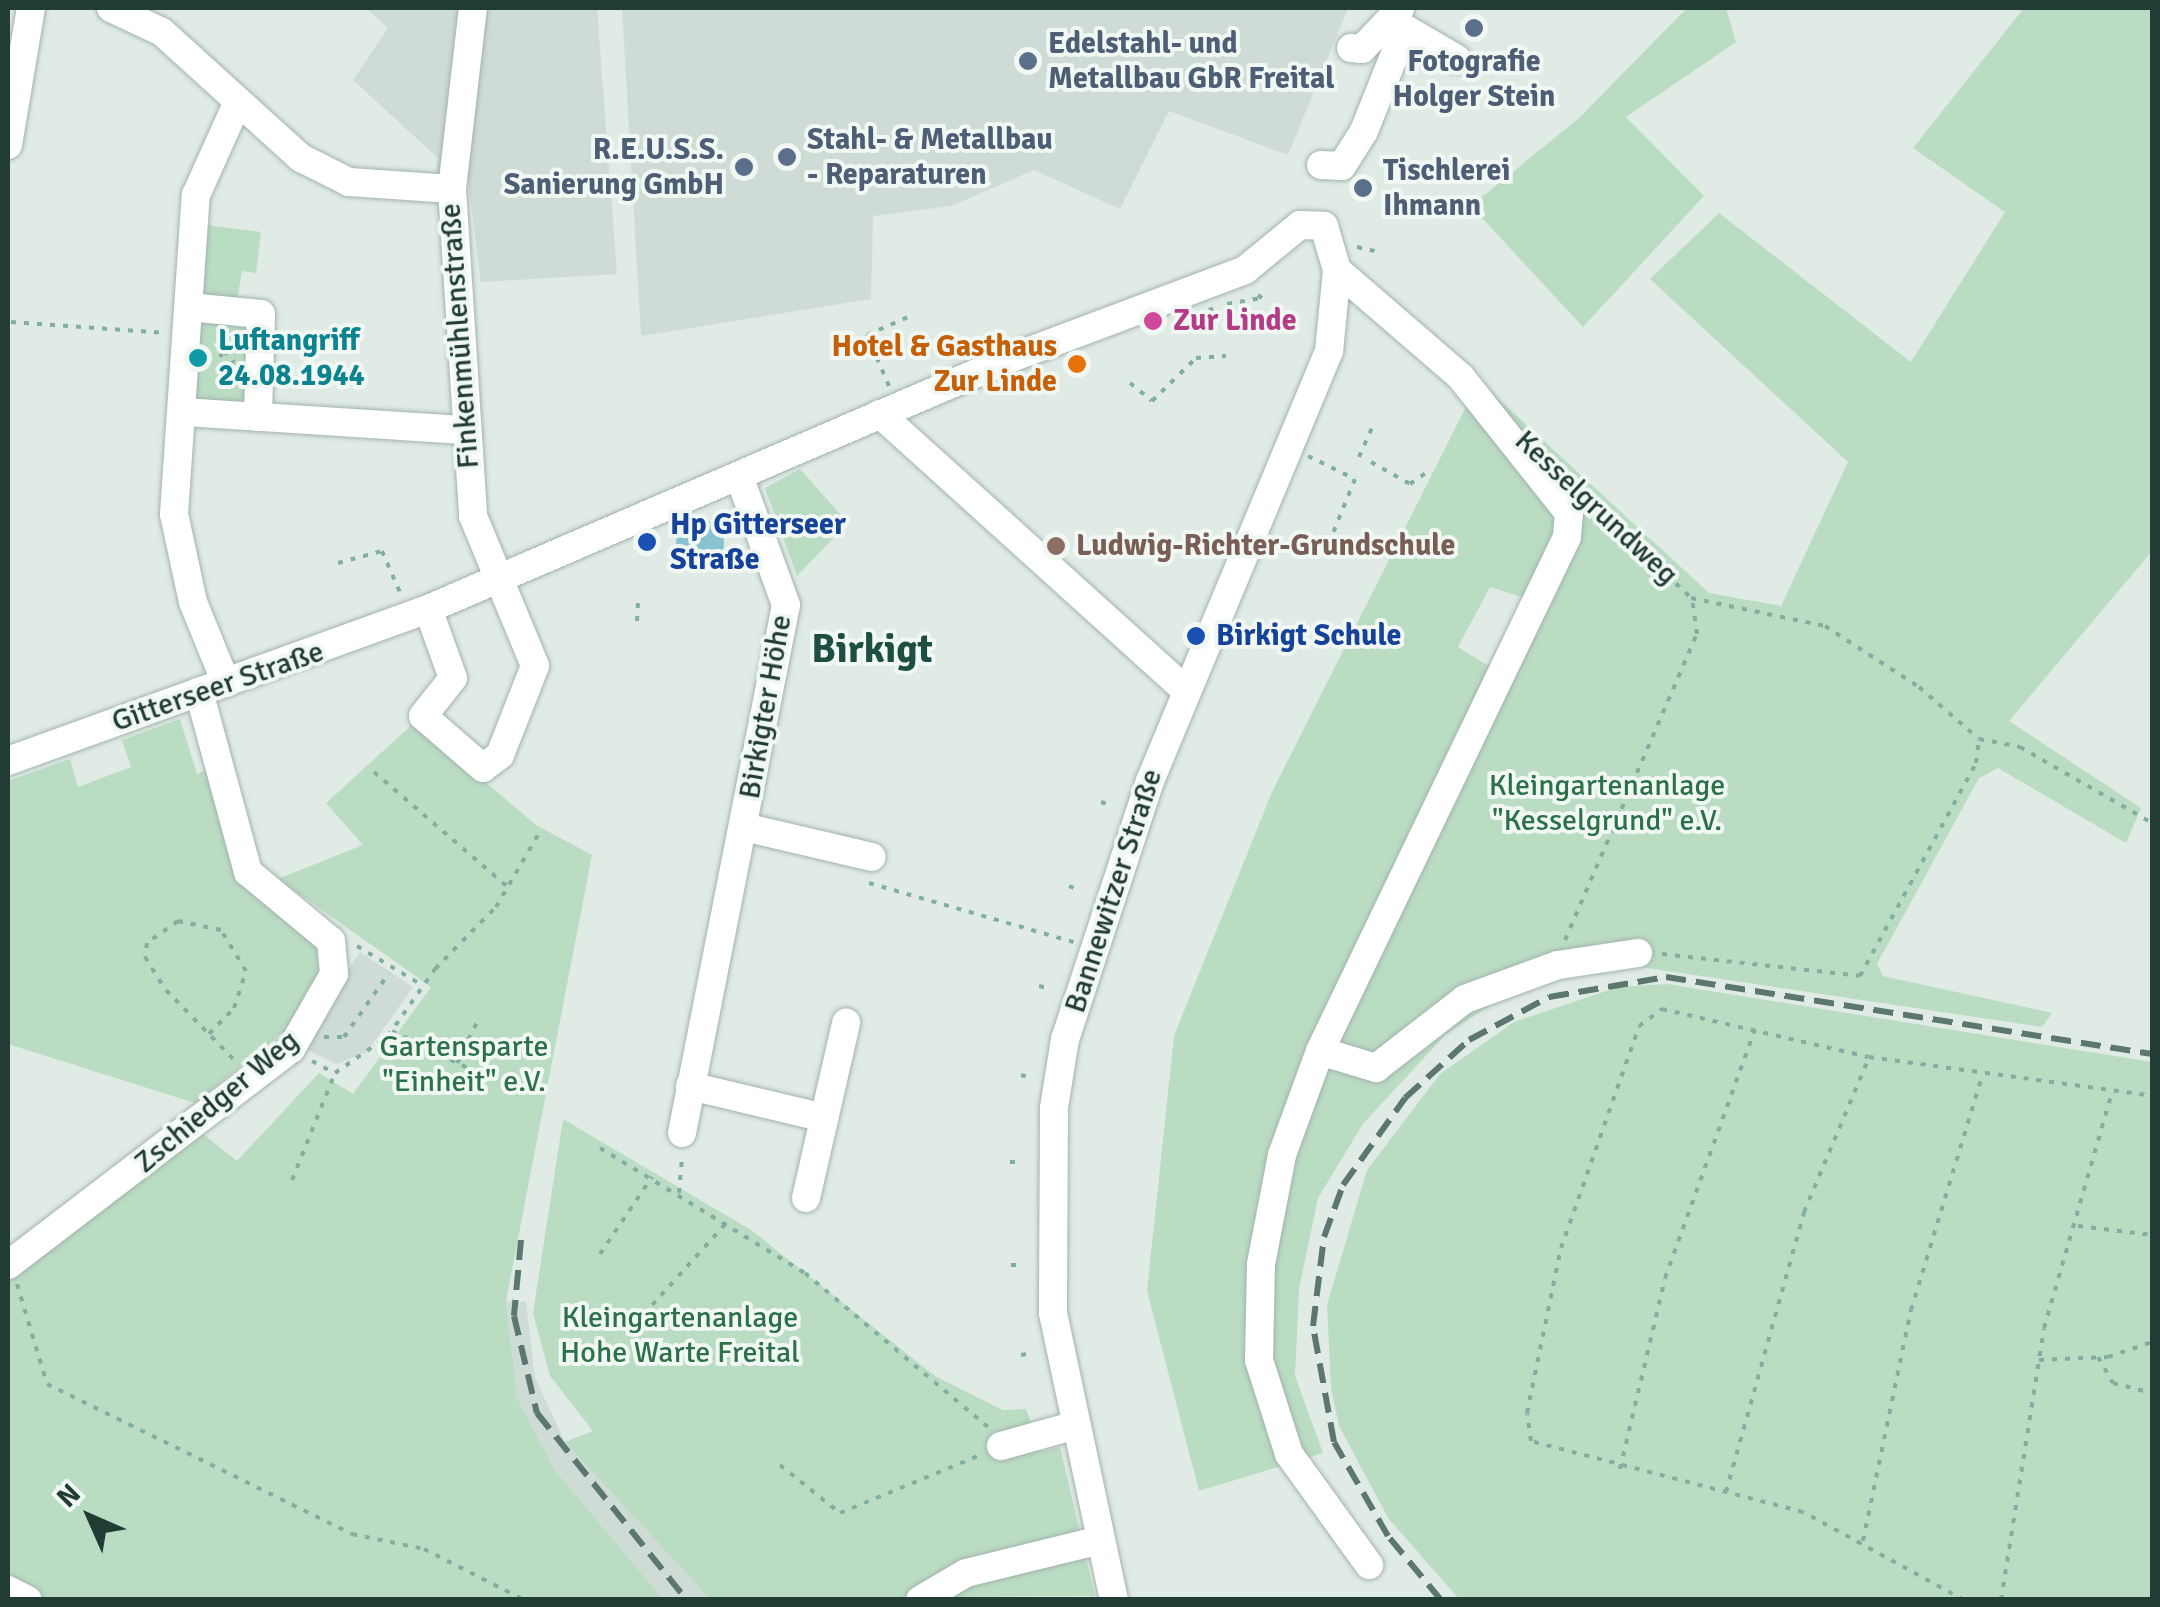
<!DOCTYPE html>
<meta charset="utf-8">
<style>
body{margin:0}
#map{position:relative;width:2160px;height:1607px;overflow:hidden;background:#e0ebe6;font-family:Signika,sans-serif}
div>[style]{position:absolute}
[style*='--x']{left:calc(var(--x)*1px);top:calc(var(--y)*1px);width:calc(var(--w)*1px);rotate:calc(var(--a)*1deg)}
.built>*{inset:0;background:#cfdbd5}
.green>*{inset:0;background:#badcc3}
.water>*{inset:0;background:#89c3cf}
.round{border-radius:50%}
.path>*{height:4px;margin-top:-2px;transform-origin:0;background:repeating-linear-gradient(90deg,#81aea1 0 5px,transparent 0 13px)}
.roads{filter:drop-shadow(0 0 2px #a3b3ad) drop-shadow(0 0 2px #a3b3ad)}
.minor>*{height:28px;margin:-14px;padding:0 14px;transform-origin:14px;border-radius:14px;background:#fff}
.rail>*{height:6px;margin-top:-3px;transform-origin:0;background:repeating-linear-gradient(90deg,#5c7770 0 20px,transparent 0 30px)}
.dots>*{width:28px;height:28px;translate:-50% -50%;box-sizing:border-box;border:5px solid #f1f8f4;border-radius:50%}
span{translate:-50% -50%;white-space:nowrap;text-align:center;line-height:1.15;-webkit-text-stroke:8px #f1f8f4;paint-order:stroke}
.service-label{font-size:30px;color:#4e5e75;font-weight:700}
.left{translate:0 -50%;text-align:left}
.right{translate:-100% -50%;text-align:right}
.hotel-label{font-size:30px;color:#b23c85;font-weight:700}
.street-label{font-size:30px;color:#213b35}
.culture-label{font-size:30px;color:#0d838f;font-weight:700}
.food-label{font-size:30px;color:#c56008;font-weight:700}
.transit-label{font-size:30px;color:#164399;font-weight:700}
.education-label{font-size:30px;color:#785e54;font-weight:700}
.park-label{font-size:30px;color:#2c7148}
.district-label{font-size:40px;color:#1e4d42;font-weight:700}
.frame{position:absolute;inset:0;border:10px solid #213b35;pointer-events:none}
.north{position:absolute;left:40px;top:1467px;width:100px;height:100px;-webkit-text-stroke:8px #f1f8f4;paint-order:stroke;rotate:315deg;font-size:28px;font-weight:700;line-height:40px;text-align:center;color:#213b35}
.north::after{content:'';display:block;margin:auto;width:35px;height:45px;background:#213b35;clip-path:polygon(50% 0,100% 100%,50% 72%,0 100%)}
</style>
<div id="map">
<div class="built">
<div style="clip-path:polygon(366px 8px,597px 8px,617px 274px,481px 282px,468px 180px,435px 176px,438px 158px,353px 80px,388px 28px)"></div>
<div style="clip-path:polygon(622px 8px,1348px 8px,1288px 155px,1169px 111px,1120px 209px,1034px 170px,951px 206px,873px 216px,871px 299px,641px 336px)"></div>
<div style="clip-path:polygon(360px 952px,413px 987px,367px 1052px,336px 1064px,298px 1045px)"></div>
<div style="clip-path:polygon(506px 1301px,526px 1302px,535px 1378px,565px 1442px,710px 1599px,663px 1599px,554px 1469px,517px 1398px)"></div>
</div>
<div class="green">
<div style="clip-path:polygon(1687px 8px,1726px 8px,1736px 42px,1626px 117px,1704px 196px,1583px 327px,1471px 206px,1579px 118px)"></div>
<div style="clip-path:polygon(evenodd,2024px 8px,2152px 8px,2152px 551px,2009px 721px,2141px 808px,2126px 843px,1998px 768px,1979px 778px,1877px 964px,1883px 976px,2052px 1013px,2042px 1027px,1641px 967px,1568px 971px,1499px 1000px,1445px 1035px,1363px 1124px,1318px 1198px,1299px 1289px,1295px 1376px,1323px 1453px,1199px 1491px,1147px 1291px,1174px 1036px,1272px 792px,1479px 381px,1709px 593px,1781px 606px,1848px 462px,1650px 279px,1719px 213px,1911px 362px,2005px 212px,1913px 148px,2024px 8px,1490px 587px,1525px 598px,1490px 667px,1458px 647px,1490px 587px)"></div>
<div style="clip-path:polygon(206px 225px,261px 232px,256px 273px,242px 271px,237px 300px,197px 295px)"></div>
<div style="clip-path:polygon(203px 316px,247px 319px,250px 398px,241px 406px,199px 404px,191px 395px)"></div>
<div style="clip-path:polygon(800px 469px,848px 523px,797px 576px,765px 488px)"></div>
<div style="clip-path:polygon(180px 719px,197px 774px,215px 767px,233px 849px,310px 926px,327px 966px,291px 1026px,195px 1103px,8px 1044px,8px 781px,70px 759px,78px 787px,131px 767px,122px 740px)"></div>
<div style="clip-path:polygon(415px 722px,536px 825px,592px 855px,506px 1301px,517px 1398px,554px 1469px,663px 1599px,48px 1600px,8px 1581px,8px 1278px,198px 1130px,237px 1161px,319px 1073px,353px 1094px,431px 987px,278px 879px,363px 845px,326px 803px)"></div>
<div style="clip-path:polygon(1667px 984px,2152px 1062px,2152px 1599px,1459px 1599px,1388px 1518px,1339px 1426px,1331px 1388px,1327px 1305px,1367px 1170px,1440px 1074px,1514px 1022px,1618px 987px)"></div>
<div style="clip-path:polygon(563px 1119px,751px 1230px,935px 1376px,1003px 1410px,1026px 1409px,1041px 1451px,1060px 1447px,1095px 1596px,710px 1599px,565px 1442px,593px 1431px,550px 1376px,533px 1313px)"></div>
</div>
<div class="water">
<div class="round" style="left:676px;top:519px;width:48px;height:48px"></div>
</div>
<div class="path">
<div style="--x:1365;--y:186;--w:11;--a:-38"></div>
<div style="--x:1357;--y:247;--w:23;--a:13"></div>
<div style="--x:1227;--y:304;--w:36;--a:-10"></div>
<div style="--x:1262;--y:298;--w:12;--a:-145"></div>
<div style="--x:1196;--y:313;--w:18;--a:-13"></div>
<div style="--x:11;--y:322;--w:152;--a:4.1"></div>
<div style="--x:224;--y:351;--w:15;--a:48"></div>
<div style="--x:234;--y:362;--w:17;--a:152"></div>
<div style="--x:219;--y:370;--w:35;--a:-82"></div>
<div style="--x:1130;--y:383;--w:28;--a:39"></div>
<div style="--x:1152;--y:401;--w:62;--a:-44.3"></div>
<div style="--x:1196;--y:358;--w:30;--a:-4"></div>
<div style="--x:889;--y:386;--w:56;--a:-113.3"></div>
<div style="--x:867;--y:335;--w:52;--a:-23.6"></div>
<div style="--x:1308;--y:456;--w:52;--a:26.1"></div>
<div style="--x:1355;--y:479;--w:87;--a:112.2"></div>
<div style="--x:1359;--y:457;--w:35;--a:-66"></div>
<div style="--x:1371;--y:462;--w:45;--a:29.4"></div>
<div style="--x:1410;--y:484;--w:19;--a:-35"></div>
<div style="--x:1591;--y:503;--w:138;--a:43.5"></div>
<div style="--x:1691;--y:598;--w:137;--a:11.8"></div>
<div style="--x:1825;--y:626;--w:112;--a:33"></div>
<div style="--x:1919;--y:687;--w:79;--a:40.9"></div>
<div style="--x:1979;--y:739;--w:42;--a:11"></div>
<div style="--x:2020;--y:747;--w:152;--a:29.9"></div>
<div style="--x:787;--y:537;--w:12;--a:-70"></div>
<div style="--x:338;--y:563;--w:46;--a:-15.3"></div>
<div style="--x:382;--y:551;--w:48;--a:66.6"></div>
<div style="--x:637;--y:621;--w:18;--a:-87"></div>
<div style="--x:374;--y:772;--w:178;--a:40.7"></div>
<div style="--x:1101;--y:802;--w:13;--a:18"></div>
<div style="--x:869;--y:883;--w:213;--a:16.1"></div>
<div style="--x:1069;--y:886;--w:11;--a:22"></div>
<div style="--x:1565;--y:940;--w:333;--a:-66.7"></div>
<div style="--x:1697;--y:634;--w:35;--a:-98"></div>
<div style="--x:357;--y:946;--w:76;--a:31"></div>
<div style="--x:1662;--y:954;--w:199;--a:6.3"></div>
<div style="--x:1860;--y:976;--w:243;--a:-61.4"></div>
<div style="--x:1976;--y:763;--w:24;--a:-83"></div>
<div style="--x:1039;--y:986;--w:8;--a:14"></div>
<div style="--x:392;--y:1031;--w:107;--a:26.1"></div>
<div style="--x:209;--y:1034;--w:36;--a:-46"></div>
<div style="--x:234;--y:1008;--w:39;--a:-72"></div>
<div style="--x:246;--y:971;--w:48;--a:-121.4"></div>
<div style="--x:221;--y:930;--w:44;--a:-168.2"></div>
<div style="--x:178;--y:921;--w:38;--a:145"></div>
<div style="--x:147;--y:943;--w:14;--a:98"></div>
<div style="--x:145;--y:957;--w:39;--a:58"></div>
<div style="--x:166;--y:990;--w:99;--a:45.8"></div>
<div style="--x:324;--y:1037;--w:20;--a:0"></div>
<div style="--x:344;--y:1037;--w:70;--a:-54.9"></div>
<div style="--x:312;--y:1061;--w:26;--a:28"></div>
<div style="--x:457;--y:1063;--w:48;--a:-64"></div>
<div style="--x:1021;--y:1075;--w:7;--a:16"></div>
<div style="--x:600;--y:1148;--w:240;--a:31.4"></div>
<div style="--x:805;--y:1273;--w:241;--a:40.1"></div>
<div style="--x:1010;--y:1162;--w:7;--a:0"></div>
<div style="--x:292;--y:1180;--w:115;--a:-68.1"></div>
<div style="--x:335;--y:1073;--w:65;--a:-34.9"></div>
<div style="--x:388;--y:1036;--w:82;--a:-55"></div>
<div style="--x:435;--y:969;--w:87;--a:-45.5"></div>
<div style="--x:496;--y:907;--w:86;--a:-59.8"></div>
<div style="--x:679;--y:1193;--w:35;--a:-85"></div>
<div style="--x:2078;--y:1226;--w:75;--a:6.9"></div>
<div style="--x:600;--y:1254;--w:93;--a:-56"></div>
<div style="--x:1011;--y:1265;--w:6;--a:0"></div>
<div style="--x:17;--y:1284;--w:104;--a:73.3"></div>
<div style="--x:47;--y:1384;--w:340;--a:26.2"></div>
<div style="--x:352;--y:1534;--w:74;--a:11.8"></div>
<div style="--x:424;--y:1549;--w:112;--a:27"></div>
<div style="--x:626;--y:1334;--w:152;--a:-47.9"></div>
<div style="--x:1021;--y:1355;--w:6;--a:-9"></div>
<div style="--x:2098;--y:1357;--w:30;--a:60"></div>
<div style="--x:2113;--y:1383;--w:40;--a:14.4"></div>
<div style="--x:2039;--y:1360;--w:69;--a:-2.5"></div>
<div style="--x:2108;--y:1357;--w:46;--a:-18.8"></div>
<div style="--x:780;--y:1465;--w:77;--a:38.7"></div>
<div style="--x:840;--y:1513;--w:149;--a:-22.4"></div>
<div style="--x:1620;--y:1469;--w:196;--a:-76.7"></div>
<div style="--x:1665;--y:1278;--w:264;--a:-70.1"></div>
<div style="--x:1726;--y:1492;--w:291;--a:-74.4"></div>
<div style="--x:1804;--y:1212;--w:168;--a:-67.2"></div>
<div style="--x:1863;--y:1541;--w:236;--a:-78.3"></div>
<div style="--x:1911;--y:1310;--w:245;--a:-73.1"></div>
<div style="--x:1964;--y:1600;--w:183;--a:-151.3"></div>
<div style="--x:1803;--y:1512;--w:281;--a:-165.4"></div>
<div style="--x:1531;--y:1441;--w:28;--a:-98"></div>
<div style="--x:1527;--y:1413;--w:168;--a:-78.4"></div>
<div style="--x:1561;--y:1248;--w:235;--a:-70.6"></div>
<div style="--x:1639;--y:1026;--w:29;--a:-36"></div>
<div style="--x:1662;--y:1009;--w:212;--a:13.1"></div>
<div style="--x:1869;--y:1057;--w:286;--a:7.8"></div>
<div style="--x:2001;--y:1600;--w:275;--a:-81"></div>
<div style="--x:2044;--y:1328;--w:245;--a:-73.9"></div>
</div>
<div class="roads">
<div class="minor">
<div style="--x:111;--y:8;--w:56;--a:25.2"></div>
<div style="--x:162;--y:32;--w:188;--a:42.2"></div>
<div style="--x:301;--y:158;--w:54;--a:26.6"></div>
<div style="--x:349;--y:182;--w:103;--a:3.9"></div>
<div style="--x:452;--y:189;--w:328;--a:86.3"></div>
<div style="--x:473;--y:516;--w:162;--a:67.5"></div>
<div style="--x:535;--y:666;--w:96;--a:111.5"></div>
<div style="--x:500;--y:755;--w:21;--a:143"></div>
<div style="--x:483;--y:768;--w:79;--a:-139.1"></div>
<div style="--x:423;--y:716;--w:48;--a:-51.7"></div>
<div style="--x:453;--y:678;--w:73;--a:-109.9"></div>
<div style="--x:1392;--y:21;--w:75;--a:30.3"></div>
<div style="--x:1351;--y:48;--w:11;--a:5"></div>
<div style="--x:1362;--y:49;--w:55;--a:-46.5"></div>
<div style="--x:8;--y:145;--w:139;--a:-80.5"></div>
<div style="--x:1321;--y:165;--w:21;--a:3"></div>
<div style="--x:1342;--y:166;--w:41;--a:-57.8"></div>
<div style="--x:1364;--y:131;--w:86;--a:-68.2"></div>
<div style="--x:1396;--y:51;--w:30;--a:-98"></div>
<div style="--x:452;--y:189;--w:182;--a:-83.4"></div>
<div style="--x:1337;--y:270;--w:162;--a:40.8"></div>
<div style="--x:1460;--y:376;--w:175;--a:51.5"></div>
<div style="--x:1569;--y:513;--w:24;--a:95"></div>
<div style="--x:1567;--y:537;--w:570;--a:115.67"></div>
<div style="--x:1320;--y:1051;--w:59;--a:16.9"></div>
<div style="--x:1376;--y:1068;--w:113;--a:-37.8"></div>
<div style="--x:1465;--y:999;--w:99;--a:-20.1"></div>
<div style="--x:1558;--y:965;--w:81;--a:-8.5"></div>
<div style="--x:189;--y:307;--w:72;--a:5.6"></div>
<div style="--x:261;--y:314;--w:103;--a:91.7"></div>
<div style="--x:184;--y:412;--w:281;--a:3.7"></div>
<div style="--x:880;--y:414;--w:410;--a:42.1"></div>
<div style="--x:226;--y:683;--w:87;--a:-112.2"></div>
<div style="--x:193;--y:602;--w:90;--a:-102.2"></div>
<div style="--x:174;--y:514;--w:320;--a:-86.1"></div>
<div style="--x:196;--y:195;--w:98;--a:-65.8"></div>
<div style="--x:8;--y:761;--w:447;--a:-19.9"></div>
<div style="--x:428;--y:609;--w:638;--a:-23.27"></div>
<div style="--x:1014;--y:357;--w:247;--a:-20.6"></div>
<div style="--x:1245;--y:270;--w:71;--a:-39.3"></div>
<div style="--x:1300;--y:225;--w:24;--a:2"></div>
<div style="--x:1324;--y:226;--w:46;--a:73.5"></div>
<div style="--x:1337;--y:270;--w:81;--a:95.6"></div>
<div style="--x:1329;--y:351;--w:466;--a:112.6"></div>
<div style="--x:1150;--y:781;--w:272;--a:108.2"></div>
<div style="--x:1065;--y:1039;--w:70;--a:99.1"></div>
<div style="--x:1054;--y:1108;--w:205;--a:90.3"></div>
<div style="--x:1053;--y:1313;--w:293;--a:78"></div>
<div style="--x:744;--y:827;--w:131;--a:13.2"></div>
<div style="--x:1320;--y:1051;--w:111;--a:110.1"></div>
<div style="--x:1282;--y:1155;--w:111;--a:100.9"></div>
<div style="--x:1261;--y:1264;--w:96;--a:91.2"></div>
<div style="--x:1259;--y:1360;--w:99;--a:72.3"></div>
<div style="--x:1289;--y:1454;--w:137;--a:54.2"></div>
<div style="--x:690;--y:1086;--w:138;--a:13.4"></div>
<div style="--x:682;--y:1133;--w:538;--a:-78.86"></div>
<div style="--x:786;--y:605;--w:137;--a:-110"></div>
<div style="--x:806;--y:1198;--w:180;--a:-77.1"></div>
<div style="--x:8;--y:1265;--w:356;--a:-37.4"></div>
<div style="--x:291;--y:1049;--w:86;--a:-60.2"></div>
<div style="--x:334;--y:974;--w:33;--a:-95"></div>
<div style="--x:331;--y:941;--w:108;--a:-140.3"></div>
<div style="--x:248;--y:872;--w:187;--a:-105.2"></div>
<div style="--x:1001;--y:1446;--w:78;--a:-15.6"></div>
<div style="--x:8;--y:1590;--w:22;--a:27"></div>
<div style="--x:920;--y:1600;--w:53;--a:-30.4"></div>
<div style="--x:966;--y:1573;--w:138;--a:-13.8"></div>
</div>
</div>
<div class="rail">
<div style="--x:521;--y:1240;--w:76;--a:95.3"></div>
<div style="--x:514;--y:1316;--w:100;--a:76.7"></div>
<div style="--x:537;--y:1413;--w:240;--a:51.3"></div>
<div style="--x:1441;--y:1600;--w:83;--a:-129.6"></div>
<div style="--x:1388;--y:1536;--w:108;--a:-119.9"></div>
<div style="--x:1334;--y:1442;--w:118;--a:-100.3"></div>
<div style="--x:1313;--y:1326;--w:90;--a:-83"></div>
<div style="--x:1324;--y:1237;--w:55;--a:-69.9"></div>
<div style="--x:1343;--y:1185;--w:107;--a:-54.5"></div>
<div style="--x:1405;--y:1098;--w:86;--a:-42.2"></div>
<div style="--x:1469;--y:1040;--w:91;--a:-28.3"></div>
<div style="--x:1549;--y:997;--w:119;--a:-9.7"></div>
<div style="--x:1666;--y:977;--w:492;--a:9"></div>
</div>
<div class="dots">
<div style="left:1474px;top:28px;background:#5c6f8a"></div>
<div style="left:1028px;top:61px;background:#5c6f8a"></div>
<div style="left:787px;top:157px;background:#5c6f8a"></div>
<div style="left:744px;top:167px;background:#5c6f8a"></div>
<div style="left:1363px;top:188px;background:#5c6f8a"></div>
<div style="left:1153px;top:321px;background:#d1479c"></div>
<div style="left:198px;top:358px;background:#0f9aa8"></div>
<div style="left:1077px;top:364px;background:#e8710a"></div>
<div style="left:647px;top:542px;background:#1a4fb4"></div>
<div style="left:1056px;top:546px;background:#8d6e63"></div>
<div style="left:1196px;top:636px;background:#1a4fb4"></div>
</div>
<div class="service-label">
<span class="left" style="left:1048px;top:61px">Edelstahl- und<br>Metallbau GbR Freital</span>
<span style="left:1474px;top:79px">Fotografie<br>Holger Stein</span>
<span class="left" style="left:807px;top:157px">Stahl- &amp; Metallbau<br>- Reparaturen</span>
<span class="right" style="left:724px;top:167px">R.E.U.S.S.<br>Sanierung GmbH</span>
<span class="left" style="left:1383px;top:188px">Tischlerei<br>Ihmann</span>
</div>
<div class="hotel-label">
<span class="left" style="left:1173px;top:321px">Zur Linde</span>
</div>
<div class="street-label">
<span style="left:460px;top:336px;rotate:-94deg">Finkenmühlenstraße</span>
<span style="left:1596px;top:508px;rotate:43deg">Kesselgrundweg</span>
<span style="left:218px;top:687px;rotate:-19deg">Gitterseer Straße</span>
<span style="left:766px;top:707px;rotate:-80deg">Birkigter Höhe</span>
<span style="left:1114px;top:891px;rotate:-72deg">Bannewitzer Straße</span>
<span style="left:217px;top:1102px;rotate:-40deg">Zschiedger Weg</span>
</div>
<div class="culture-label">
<span class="left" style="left:218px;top:358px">Luftangriff<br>24.08.1944</span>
</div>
<div class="food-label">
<span class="right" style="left:1057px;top:364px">Hotel &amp; Gasthaus<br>Zur Linde</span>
</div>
<div class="transit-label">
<span class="left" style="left:670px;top:542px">Hp Gitterseer<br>Straße</span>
<span class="left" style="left:1216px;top:636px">Birkigt Schule</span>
</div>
<div class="education-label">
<span class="left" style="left:1076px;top:546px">Ludwig-Richter-Grundschule</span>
</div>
<div class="park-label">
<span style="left:1607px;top:803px">Kleingartenanlage<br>"Kesselgrund" e.V.</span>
<span style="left:464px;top:1064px">Gartensparte<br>"Einheit" e.V.</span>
<span style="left:680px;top:1335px">Kleingartenanlage<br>Hohe Warte Freital</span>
</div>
<div class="district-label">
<span style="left:872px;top:649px">Birkigt</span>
</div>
<div class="frame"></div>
<div class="north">N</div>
</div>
